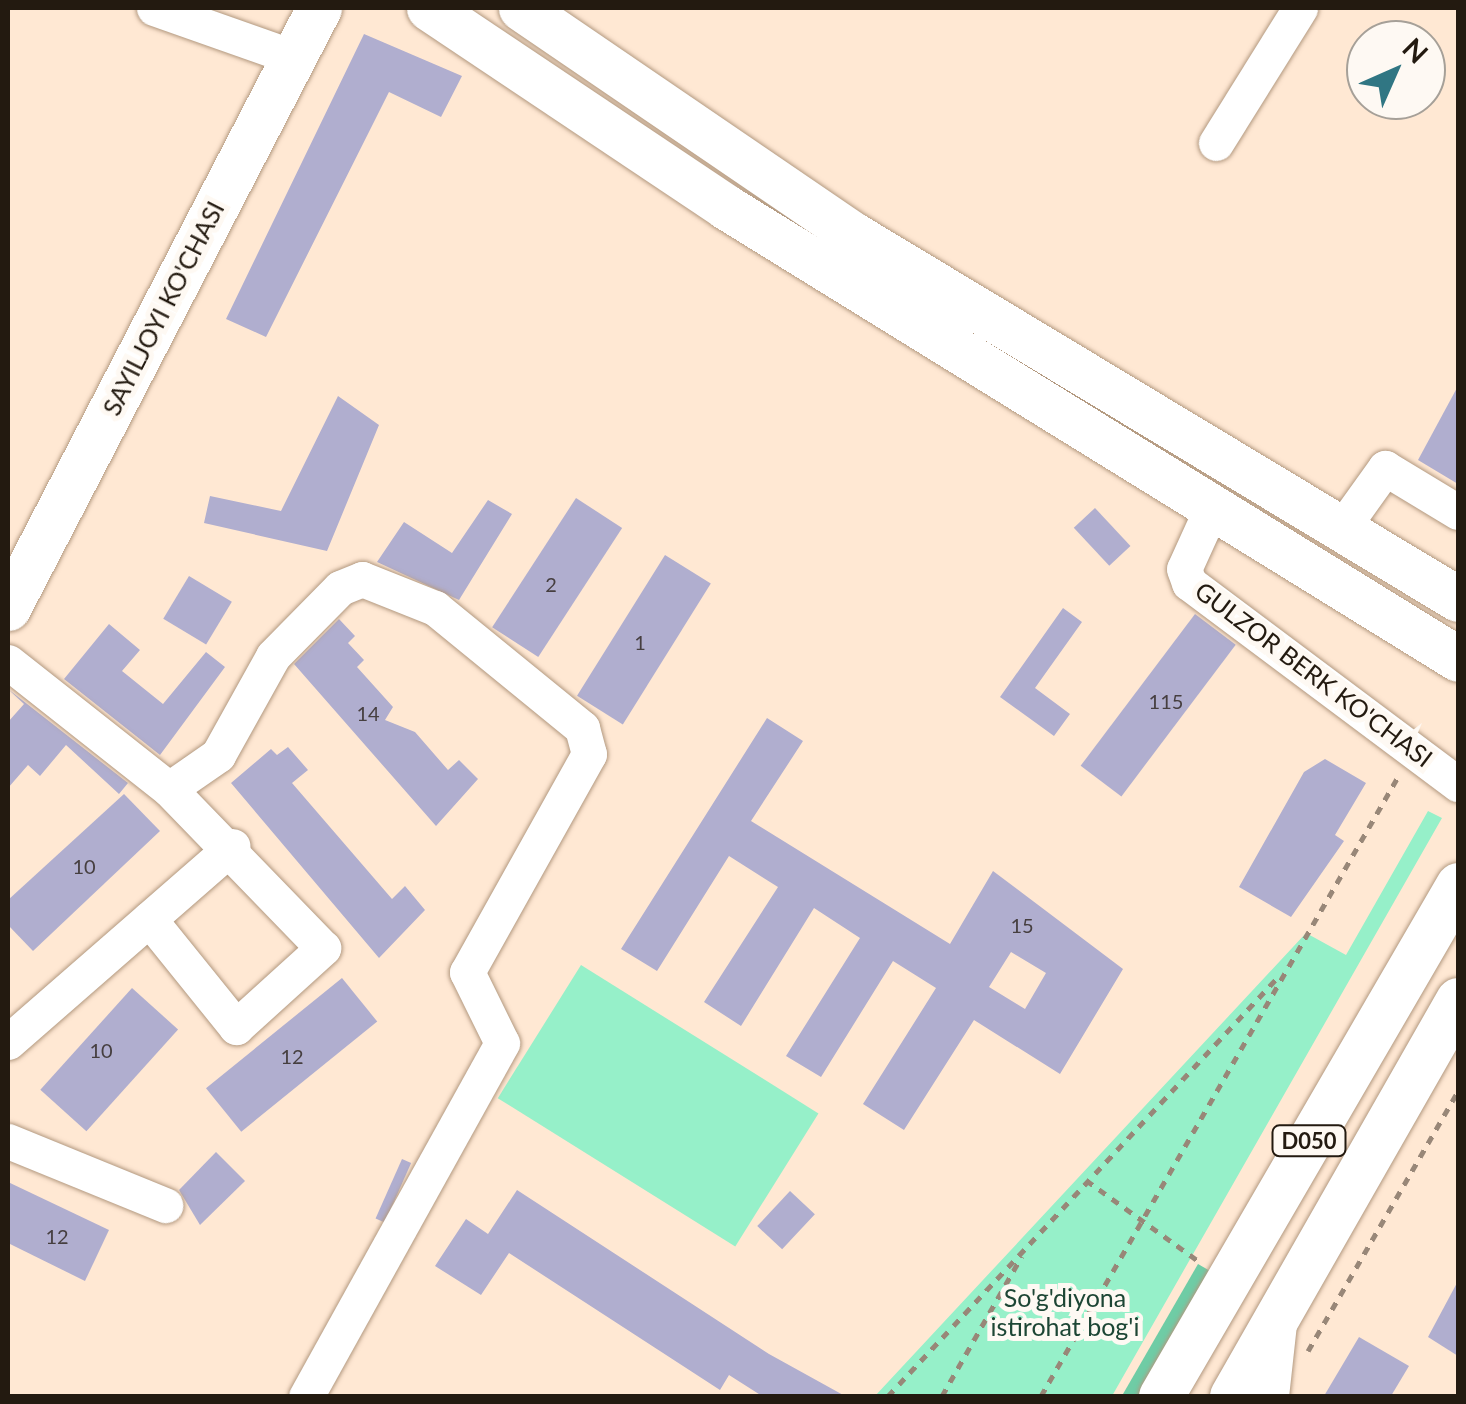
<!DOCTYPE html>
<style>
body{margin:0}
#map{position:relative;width:1466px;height:1404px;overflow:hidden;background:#ffe8d3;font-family:Lato,sans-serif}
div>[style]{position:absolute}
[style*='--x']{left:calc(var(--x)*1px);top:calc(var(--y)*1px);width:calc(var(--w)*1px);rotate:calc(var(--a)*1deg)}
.green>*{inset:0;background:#96f0c9;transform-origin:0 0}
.forest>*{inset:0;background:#6fcca5;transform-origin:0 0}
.building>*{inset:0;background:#b0aecf;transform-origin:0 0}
.path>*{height:5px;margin-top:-2.5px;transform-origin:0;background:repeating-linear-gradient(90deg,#988778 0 8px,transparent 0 16px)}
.roads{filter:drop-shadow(0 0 2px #b39980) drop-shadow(0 0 2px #b39980)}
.minor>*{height:35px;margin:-17.5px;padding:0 17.5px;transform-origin:17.5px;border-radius:17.5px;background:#fff}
.major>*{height:45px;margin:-22.5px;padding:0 22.5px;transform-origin:22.5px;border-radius:22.5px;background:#fff}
span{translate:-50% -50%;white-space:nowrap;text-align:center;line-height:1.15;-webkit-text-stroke:10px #fef9f3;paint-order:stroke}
.number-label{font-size:20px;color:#463f40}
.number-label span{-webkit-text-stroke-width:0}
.shield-label span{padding:2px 8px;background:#fef9f3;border:2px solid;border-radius:8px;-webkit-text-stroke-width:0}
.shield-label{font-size:22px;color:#231a10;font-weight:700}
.street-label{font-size:25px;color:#231a10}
.park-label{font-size:25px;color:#1d4635}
.frame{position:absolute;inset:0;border:10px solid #231a10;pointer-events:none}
.north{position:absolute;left:1346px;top:20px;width:100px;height:100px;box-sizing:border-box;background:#fef9f3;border:2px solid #a6a098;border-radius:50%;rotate:45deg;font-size:28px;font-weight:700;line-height:40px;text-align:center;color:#231a10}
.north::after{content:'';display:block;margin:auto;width:35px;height:45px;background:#307683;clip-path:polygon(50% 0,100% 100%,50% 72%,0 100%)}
</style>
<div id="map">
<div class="green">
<div style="clip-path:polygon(1428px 811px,1442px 818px,1112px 1396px,875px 1396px,1306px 933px,1346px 955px)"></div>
<div style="left:581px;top:965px;width:280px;height:157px;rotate:32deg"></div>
</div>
<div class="forest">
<div style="left:1198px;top:1264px;width:14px;height:152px;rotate:30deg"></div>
</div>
<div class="building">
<div style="clip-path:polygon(364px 34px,462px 76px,441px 117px,389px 92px,266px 337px,226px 319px)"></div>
<div style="clip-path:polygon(1458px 386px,1458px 484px,1418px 460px)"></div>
<div style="clip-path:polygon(338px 396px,379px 425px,327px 551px,204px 523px,210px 496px,281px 511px)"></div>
<div style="left:576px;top:498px;width:55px;height:154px;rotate:33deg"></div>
<div style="clip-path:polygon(488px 500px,512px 514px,459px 600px,377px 562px,404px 522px,452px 553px)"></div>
<div style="left:1095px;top:508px;width:52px;height:29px;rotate:47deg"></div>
<div style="left:665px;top:555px;width:54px;height:166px;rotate:32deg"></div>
<div style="left:189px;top:576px;width:50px;height:50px;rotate:31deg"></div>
<div style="clip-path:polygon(1063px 608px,1082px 622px,1035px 688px,1070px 714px,1054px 736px,1000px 697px)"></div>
<div style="left:1195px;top:614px;width:51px;height:190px;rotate:37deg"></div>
<div style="clip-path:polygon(339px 619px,355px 636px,348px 643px,364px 660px,357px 667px,393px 707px,385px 720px,415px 732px,448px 770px,459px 760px,478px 779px,436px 826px,294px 664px)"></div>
<div style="clip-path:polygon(109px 624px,140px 650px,122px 671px,163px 704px,206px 652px,225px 667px,160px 755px,64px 679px)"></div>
<div style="clip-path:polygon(8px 689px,128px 783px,119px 794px,66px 745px,40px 776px,28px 765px,8px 788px,8px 722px,24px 704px)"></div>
<div style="clip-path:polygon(evenodd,767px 718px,803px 741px,751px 821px,950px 944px,993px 871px,1123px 969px,1060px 1074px,974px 1020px,904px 1130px,863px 1104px,936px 988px,893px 961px,821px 1077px,786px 1056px,860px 938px,814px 908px,741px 1026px,704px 1002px,778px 887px,729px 856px,657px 971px,621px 949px,767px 718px,1011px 952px,1046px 973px,1025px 1009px,989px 987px,1011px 952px)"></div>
<div style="clip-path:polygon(288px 747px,308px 770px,292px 783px,392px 899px,405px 886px,425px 910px,379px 958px,231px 783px,271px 749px,277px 755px)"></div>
<div style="clip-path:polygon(1325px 759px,1366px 783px,1335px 835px,1344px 841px,1291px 917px,1239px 887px,1304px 772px)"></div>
<div style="clip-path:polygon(124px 794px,160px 831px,33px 951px,8px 925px,8px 900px)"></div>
<div style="left:342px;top:978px;width:56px;height:175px;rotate:51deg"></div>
<div style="left:132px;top:988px;width:62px;height:137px;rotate:42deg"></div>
<div style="clip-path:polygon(216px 1152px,245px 1181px,200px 1225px,179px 1190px)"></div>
<div style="left:402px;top:1159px;width:10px;height:65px;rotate:24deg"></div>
<div style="clip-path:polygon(8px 1182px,109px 1230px,85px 1281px,8px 1243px)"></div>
<div style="clip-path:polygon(517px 1190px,769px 1354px,845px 1396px,762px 1396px,729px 1375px,720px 1390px,509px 1253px,481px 1295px,435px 1266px,466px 1219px,488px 1234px)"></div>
<div style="left:790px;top:1191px;width:34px;height:48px;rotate:43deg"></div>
<div style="clip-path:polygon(1458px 1281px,1458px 1356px,1428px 1337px)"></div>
<div style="clip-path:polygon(1359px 1337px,1409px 1366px,1391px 1396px,1324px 1396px)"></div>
</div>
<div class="path">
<div style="--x:1086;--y:1180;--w:142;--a:35.8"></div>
<div style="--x:1308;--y:1351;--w:300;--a:-60"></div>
<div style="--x:888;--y:1396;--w:574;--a:-47.05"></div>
<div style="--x:942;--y:1396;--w:161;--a:-60.3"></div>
<div style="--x:1041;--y:1396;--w:715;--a:-60.03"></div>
</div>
<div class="roads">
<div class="minor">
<div style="--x:154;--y:8;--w:147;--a:19.4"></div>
<div style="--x:1216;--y:143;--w:159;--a:-58.1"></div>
<div style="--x:1214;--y:503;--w:72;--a:114.4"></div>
<div style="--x:1184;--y:569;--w:15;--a:70"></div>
<div style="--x:1189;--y:583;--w:336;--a:36.8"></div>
<div style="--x:1342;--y:528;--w:74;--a:-54.4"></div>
<div style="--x:1385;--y:468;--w:85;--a:31.1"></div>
<div style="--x:8;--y:662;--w:205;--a:38.3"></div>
<div style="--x:169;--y:789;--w:60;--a:-34.8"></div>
<div style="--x:218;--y:755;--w:113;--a:-60.9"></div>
<div style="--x:273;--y:656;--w:95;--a:-45.4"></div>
<div style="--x:340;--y:588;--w:24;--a:-22"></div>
<div style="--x:362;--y:579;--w:79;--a:21.7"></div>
<div style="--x:435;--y:608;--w:190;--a:39.2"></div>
<div style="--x:582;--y:728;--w:27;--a:75"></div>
<div style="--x:589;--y:754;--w:250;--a:119.2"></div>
<div style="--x:467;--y:972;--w:79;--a:63.8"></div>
<div style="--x:502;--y:1043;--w:404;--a:119"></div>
<div style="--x:149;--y:919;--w:139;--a:51.1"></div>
<div style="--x:236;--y:1027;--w:118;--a:-42.2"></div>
<div style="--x:323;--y:948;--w:221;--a:-134.1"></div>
<div style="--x:8;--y:1042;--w:298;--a:-41.1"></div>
<div style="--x:8;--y:1141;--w:170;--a:22.2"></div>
<div style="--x:1271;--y:1396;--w:73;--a:-83.7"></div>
</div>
<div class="major">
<div style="--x:429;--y:8;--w:358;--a:33.8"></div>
<div style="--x:726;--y:207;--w:860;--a:31.69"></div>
<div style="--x:521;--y:8;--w:403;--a:34.3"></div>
<div style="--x:854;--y:235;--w:705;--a:31.08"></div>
<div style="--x:8;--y:608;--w:676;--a:-62.6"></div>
<div style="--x:1161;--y:1396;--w:591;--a:-59.83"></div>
<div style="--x:1232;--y:1396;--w:456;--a:-60.3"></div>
</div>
</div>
<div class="number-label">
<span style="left:551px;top:584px">2</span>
<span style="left:640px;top:642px">1</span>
<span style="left:1166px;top:701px">115</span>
<span style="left:368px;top:713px">14</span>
<span style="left:84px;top:866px">10</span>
<span style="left:1022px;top:925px">15</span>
<span style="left:101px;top:1050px">10</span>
<span style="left:292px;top:1056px">12</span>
<span style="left:57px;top:1236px">12</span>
</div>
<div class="shield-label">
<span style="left:1309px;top:1141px">D050</span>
</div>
<div class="street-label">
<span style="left:163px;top:308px;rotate:-63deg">SAYILJOYI KO'CHASI</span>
<span style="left:1314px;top:674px;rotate:37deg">GULZOR BERK KO'CHASI</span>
</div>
<div class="park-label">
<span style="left:1065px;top:1312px">So'g'diyona<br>istirohat bog'i</span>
</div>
<div class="frame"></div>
<div class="north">N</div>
</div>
